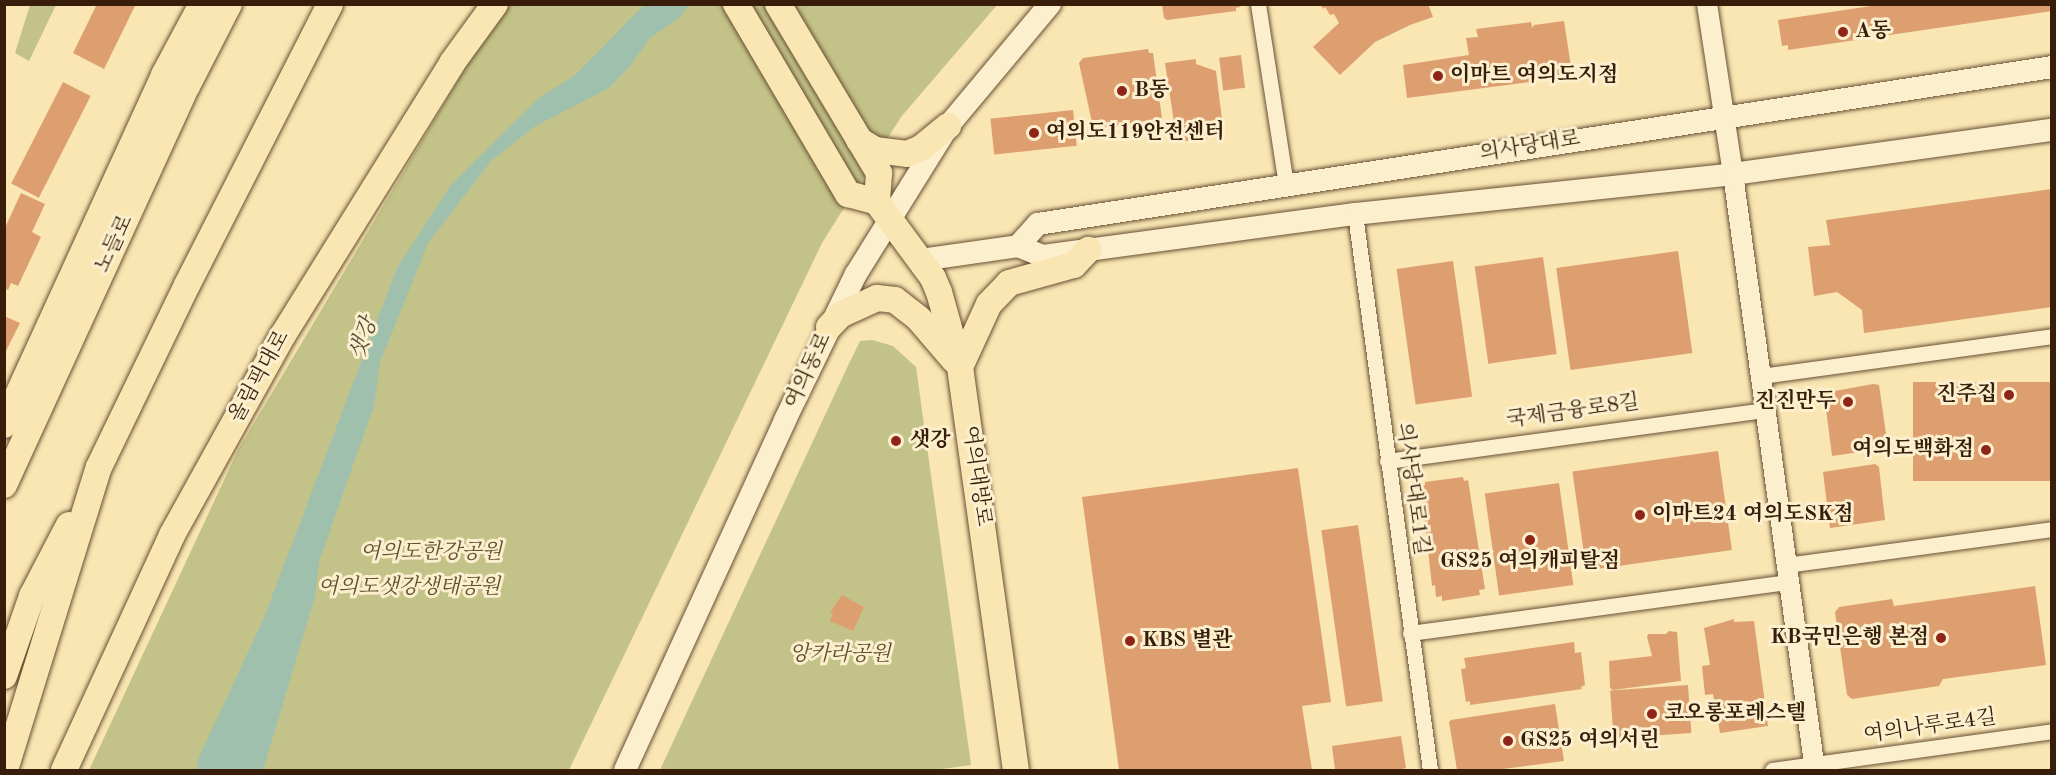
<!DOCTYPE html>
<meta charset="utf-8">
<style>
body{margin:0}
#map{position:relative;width:2056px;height:775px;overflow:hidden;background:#f9e6b3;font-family:"Old Standard TT","Noto Serif KR",serif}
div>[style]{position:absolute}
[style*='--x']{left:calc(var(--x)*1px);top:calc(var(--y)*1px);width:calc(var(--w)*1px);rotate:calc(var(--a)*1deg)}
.green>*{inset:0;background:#c3c389}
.water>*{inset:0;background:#9ec0ac}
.building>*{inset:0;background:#dd9f70;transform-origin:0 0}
.roads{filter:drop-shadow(0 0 2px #684f34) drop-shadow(0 0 2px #684f34)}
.minor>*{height:15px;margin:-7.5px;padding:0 7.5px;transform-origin:7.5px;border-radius:7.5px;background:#fbefce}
.tertiary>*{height:20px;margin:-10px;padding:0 10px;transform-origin:10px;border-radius:10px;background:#fbefce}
.secondary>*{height:22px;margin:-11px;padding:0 11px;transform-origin:11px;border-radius:11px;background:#fbefce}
.primary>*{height:26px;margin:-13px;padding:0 13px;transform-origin:13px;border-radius:13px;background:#f9e6b3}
.trunk>*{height:26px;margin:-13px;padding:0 13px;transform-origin:13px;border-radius:13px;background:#f9e6b3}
.dots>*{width:16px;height:16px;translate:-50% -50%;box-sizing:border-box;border:3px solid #fbefce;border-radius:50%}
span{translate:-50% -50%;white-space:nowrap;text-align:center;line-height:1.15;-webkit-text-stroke:6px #fbefce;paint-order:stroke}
.poi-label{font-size:21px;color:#371d0a;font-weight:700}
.left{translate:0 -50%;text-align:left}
.right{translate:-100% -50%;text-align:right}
.street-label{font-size:21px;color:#371d0a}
.park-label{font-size:21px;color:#614f30;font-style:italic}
.water-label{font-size:22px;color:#564e3b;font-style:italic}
.frame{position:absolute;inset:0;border:6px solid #371d0a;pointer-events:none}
</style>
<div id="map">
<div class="green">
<div style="clip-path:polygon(30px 5px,56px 5px,29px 61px,15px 53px)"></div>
<div style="clip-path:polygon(505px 5px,997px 5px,901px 117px,822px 243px,569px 770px,89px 770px,238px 450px,495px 18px)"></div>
<div style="clip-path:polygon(872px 340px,893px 346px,916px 367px,971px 765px,935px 770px,660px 770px,846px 370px,860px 341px)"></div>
</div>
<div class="water">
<div style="clip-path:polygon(644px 5px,689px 5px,680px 17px,649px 39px,631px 65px,609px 88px,534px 127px,491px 161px,428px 243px,380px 362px,374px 406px,319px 562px,315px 597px,263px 770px,196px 770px,199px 757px,263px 620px,397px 268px,451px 185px,539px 98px,574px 76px)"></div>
</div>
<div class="building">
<div style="clip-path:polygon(97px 4px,136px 4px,104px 69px,73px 53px)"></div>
<div style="clip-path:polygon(1162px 4px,1239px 4px,1240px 7px,1236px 8px,1236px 11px,1167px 20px,1164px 18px)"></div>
<div style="clip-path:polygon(1320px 4px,1428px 4px,1433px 17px,1410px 25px,1375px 42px,1340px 75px,1313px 47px,1339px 23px,1334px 14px,1330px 15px,1325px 7px,1323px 9px)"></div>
<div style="clip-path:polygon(1884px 4px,2052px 4px,2052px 11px,1788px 50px,1788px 45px,1782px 46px,1778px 20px)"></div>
<div style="clip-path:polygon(1564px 21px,1572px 73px,1545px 80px,1407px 98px,1403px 65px,1469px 55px,1466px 38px,1478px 37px,1476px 29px,1531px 22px,1532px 28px,1534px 25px)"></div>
<div style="clip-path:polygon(1148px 49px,1149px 53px,1153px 53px,1162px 118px,1098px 129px,1097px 127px,1093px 127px,1079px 63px,1083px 58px)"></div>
<div style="left:1241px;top:55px;width:33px;height:22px;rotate:83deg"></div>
<div style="clip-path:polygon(1196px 59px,1196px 64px,1216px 71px,1224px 136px,1177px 142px,1165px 63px)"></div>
<div style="left:63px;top:82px;width:31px;height:114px;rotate:27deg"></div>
<div style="left:1073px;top:110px;width:36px;height:83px;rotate:84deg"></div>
<div style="clip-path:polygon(2052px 189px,2052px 307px,1864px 333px,1862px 310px,1837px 292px,1814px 296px,1808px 247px,1830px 245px,1826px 220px)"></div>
<div style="clip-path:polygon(21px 193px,45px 204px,32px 232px,41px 237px,18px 286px,11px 283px,8px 290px,4px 288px,4px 230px)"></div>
<div style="left:1678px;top:251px;width:103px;height:123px;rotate:82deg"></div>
<div style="left:1543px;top:257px;width:98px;height:69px;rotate:82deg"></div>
<div style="left:1453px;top:261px;width:137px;height:57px;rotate:82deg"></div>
<div style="clip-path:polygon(4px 316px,20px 323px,4px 355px)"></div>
<div style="left:2052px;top:382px;width:99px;height:139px;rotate:90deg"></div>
<div style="clip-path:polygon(1873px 384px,1879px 385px,1888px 448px,1832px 456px,1824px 393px)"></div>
<div style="left:1718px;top:451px;width:100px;height:147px;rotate:82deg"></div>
<div style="clip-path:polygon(1875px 464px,1879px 467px,1885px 520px,1830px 528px,1823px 472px)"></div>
<div style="clip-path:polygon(1298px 468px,1331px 702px,1302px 706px,1312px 770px,1119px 770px,1082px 497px)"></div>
<div style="clip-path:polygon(1463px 477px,1464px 481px,1468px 480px,1485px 589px,1479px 590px,1480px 595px,1442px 601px,1442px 596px,1436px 597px,1435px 585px,1432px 586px,1421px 486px,1425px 485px,1425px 482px)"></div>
<div style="left:1559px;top:483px;width:103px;height:75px;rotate:82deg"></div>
<div style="left:1358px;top:525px;width:178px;height:37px;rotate:82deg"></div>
<div style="clip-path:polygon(2035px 586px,2046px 665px,1943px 679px,1939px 686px,1852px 699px,1847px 695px,1835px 612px,1839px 607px,1892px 599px,1894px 606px)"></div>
<div style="clip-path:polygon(842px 595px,864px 607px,853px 631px,830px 621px,833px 613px,830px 612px)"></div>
<div style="clip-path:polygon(1734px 619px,1734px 622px,1754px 621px,1768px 726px,1720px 733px,1713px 694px,1705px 695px,1702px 666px,1710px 665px,1704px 628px)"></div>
<div style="clip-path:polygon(1669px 631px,1677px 632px,1681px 681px,1613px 690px,1610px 688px,1609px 661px,1652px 656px,1647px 637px,1648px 634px,1666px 634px)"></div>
<div style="clip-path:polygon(1574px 642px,1575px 653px,1581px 652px,1585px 685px,1581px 687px,1582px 689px,1470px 705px,1470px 701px,1466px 702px,1461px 669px,1466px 668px,1464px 658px)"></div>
<div style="left:1688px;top:685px;width:48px;height:78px;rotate:86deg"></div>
<div style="clip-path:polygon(1555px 704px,1564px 761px,1495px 770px,1457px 770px,1449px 722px,1451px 720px)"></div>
<div style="clip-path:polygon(1401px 736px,1406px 768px,1398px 770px,1335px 770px,1332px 746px)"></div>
</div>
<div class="roads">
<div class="minor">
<div style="--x:1258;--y:4;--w:182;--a:81.2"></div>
<div style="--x:1355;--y:214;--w:561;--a:82.32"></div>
<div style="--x:1761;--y:376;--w:294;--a:-7.8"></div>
<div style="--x:1387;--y:461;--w:382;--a:-7.7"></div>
<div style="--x:1786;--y:565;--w:268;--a:-7.7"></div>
<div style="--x:1410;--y:633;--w:380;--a:-7.7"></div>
<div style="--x:1772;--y:770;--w:283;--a:-7.9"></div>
</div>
<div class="tertiary">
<div style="--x:1707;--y:4;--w:172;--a:81.3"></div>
<div style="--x:1733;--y:174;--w:602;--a:82.17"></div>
</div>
<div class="secondary">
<div style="--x:1018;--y:246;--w:30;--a:-48"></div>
<div style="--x:1038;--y:224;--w:1026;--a:-8.8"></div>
<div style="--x:921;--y:260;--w:98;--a:-8.2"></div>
<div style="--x:1018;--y:246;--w:27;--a:22"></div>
<div style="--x:1043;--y:256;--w:315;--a:-7.7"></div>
<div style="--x:1355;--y:214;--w:380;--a:-6"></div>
<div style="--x:1733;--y:174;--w:322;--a:-7.9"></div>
<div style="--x:625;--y:770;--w:385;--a:-65.4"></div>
<div style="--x:785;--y:420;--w:162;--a:-64.1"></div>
<div style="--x:856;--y:274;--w:174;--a:-58.1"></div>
<div style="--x:948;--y:126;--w:159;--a:-50.1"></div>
</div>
<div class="primary">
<div style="--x:736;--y:4;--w:221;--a:59.5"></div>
<div style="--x:848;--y:194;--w:30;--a:15"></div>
<div style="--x:877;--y:202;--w:94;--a:53.6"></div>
<div style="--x:933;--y:278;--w:15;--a:67"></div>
<div style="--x:939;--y:292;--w:78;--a:74.4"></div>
<div style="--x:960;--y:367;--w:407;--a:82.1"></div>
<div style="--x:778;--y:4;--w:197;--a:59.1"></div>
<div style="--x:879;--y:173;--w:29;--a:94"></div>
<div style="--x:859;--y:140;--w:19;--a:32"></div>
<div style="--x:875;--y:150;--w:32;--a:7"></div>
<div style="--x:907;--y:154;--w:15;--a:-23"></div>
<div style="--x:921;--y:148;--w:35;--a:-39"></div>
<div style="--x:829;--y:327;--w:16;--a:-47"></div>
<div style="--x:840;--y:315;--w:41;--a:-24.7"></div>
<div style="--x:877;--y:298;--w:18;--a:6"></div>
<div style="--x:895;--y:300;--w:31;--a:38"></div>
<div style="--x:919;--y:319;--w:54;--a:49.5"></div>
<div style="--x:960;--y:367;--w:69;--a:-65.3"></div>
<div style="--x:989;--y:304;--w:29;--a:-46"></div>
<div style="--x:1009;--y:283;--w:67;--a:-15.5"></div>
<div style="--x:1074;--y:265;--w:21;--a:-47"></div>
<div style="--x:4;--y:425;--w:385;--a:-65.4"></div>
<div style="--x:164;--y:75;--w:81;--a:-61.8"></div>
<div style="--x:4;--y:485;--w:439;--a:-65.4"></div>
<div style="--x:187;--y:86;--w:92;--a:-62.9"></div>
</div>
<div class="trunk">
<div style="--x:4;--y:676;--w:85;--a:-70.7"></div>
<div style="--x:32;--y:596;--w:80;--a:-62.5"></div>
<div style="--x:5;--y:770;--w:317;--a:-72.8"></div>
<div style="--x:99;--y:467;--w:202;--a:-64.2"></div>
<div style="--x:187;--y:285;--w:315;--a:-63"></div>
<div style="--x:64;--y:770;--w:259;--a:-65.3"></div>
<div style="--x:172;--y:535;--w:229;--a:-61"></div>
<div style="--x:283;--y:335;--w:320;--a:-58.1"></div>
<div style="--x:452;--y:63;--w:73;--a:-53.9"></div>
</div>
</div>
<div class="dots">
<div style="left:1843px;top:32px;background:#8f2418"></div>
<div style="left:1438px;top:76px;background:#8f2418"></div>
<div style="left:1122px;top:91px;background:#8f2418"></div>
<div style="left:1034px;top:133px;background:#8f2418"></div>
<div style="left:2009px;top:395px;background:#8f2418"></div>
<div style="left:1848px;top:402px;background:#8f2418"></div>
<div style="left:896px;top:441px;background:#8f2418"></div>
<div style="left:1986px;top:450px;background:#8f2418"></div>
<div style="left:1640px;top:515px;background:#8f2418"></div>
<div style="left:1530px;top:540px;background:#8f2418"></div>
<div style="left:1941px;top:638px;background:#8f2418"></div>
<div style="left:1130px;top:641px;background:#8f2418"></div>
<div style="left:1652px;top:714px;background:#8f2418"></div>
<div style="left:1508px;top:741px;background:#8f2418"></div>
</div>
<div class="poi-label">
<span class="left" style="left:1855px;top:32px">A동</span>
<span class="left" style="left:1450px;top:76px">이마트 여의도지점</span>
<span class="left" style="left:1134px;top:91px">B동</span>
<span class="left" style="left:1046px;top:133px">여의도119안전센터</span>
<span class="right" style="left:1997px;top:395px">진주집</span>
<span class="right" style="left:1836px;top:402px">진진만두</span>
<span class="left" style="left:910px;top:441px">샛강</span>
<span class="right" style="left:1974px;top:450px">여의도백화점</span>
<span class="left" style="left:1652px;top:515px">이마트24 여의도SK점</span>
<span style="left:1530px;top:562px">GS25 여의캐피탈점</span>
<span class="right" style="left:1929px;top:638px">KB국민은행 본점</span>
<span class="left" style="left:1142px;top:641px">KBS 별관</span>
<span class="left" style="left:1664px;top:714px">코오롱포레스텔</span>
<span class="left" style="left:1520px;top:741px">GS25 여의서린</span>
</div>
<div class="street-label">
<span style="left:1530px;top:147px;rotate:-9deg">의사당대로</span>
<span style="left:115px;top:244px;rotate:-65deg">노들로</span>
<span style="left:809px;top:371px;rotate:-65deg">여의동로</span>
<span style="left:260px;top:377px;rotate:-61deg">올림픽대로</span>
<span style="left:1573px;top:412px;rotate:-8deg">국제금융로8길</span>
<span style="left:976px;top:476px;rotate:82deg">여의대방로</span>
<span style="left:1412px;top:489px;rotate:82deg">의사당대로1길</span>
<span style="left:1930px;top:727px;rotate:-8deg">여의나루로4길</span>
</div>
<div class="park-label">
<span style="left:431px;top:553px">여의도한강공원</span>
<span style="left:409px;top:588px">여의도샛강생태공원</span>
<span style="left:840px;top:655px">앙카라공원</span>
</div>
<div class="water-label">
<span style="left:364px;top:339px;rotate:-70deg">샛강</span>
</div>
<div class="frame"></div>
</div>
